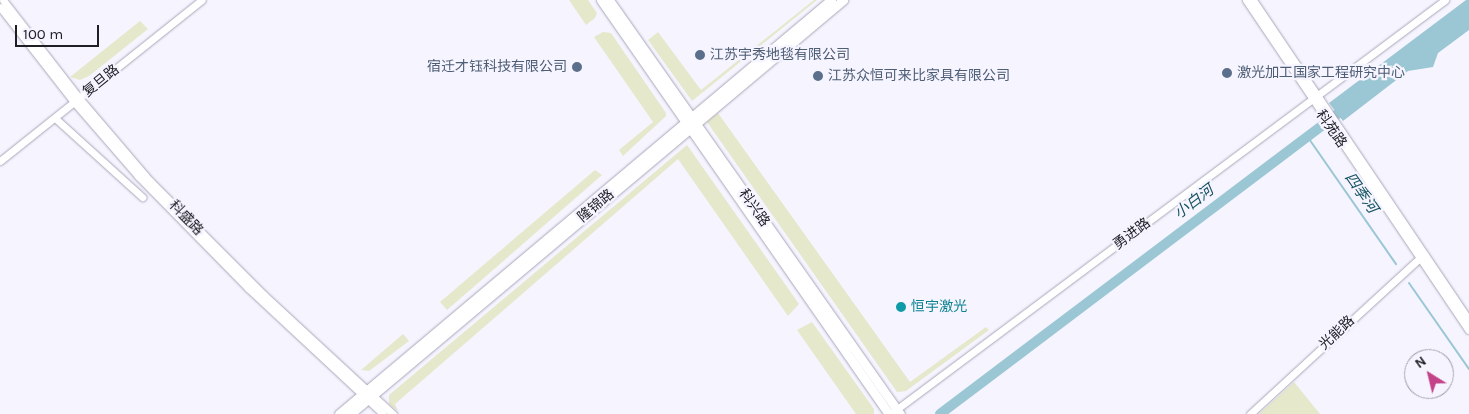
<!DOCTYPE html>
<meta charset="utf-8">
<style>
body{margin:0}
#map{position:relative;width:1469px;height:414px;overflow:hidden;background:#f5f4ff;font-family:Karla,"Noto Sans SC",sans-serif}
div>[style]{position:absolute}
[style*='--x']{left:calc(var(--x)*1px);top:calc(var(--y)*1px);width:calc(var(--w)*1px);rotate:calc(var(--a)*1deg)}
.green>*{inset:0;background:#e6e8cb}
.water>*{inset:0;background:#9bc7d4}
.stream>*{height:2px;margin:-1px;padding:0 1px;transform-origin:1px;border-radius:1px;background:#9bc7d4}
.river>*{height:10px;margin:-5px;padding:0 5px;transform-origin:5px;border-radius:5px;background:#9bc7d4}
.roads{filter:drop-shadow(0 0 1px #a9a7b8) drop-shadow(0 0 1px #a9a7b8)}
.minor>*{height:7px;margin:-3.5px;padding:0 3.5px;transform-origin:3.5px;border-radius:3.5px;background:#fff}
.major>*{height:9px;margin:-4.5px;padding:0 4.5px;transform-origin:4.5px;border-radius:4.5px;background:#fff}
.dots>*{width:14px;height:14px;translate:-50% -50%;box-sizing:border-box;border:2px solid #f5f4ff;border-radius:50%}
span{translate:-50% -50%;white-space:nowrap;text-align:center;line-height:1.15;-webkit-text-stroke:4.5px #f5f4ff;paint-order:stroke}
.service-label{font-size:14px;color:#4e5e75}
.left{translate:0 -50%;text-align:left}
.right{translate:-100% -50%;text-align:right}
.street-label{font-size:14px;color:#1f1e24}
.culture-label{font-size:14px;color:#0d838f}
.water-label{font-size:15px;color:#14515f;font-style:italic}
.north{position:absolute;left:1404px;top:349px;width:50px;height:50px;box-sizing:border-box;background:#f5f4ff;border:1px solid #9f9ea7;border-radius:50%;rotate:324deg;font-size:14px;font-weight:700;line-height:20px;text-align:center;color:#1f1e24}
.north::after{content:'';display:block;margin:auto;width:18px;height:22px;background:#c44288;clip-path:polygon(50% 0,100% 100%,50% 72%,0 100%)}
.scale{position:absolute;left:15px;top:25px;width:84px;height:22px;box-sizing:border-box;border:2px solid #1f1e24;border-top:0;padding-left:6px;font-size:15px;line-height:18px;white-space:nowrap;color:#1f1e24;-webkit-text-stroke:4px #f5f4ff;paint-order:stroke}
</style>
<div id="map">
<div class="green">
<div style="clip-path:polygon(569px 0,588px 0,597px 13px,595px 18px,586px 25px)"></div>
<div style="clip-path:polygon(814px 0,817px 0,692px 101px,648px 40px,658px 32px,701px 90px)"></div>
<div style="clip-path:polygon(140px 21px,148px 29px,89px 76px,80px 80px,70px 77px)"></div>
<div style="clip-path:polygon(603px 32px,611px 33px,666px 113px,666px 116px,623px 156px,619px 150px,653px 122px,594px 37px)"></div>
<div style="clip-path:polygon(718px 113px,910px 382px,986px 327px,989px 330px,906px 391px,897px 392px,707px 122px)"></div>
<div style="clip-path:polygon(687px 145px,799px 304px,788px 316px,678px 159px,395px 404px,398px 411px,389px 404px,389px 395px)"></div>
<div style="clip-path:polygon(595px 170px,602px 175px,447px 310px,440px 302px)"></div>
<div style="clip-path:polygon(812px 322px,874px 409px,874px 414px,856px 414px,797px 330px)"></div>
<div style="clip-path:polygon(403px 334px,409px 341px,369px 371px,361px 370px)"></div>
<div style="clip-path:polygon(1294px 382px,1320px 414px,1259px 414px)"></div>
</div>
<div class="water">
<div style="clip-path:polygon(1466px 0,1469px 0,1469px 30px,1438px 53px,1433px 67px,1408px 71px,1343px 121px,1329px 103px)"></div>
</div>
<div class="stream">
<div style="--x:1307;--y:136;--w:156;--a:55.2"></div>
<div style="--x:1409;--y:283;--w:105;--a:55.1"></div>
</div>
<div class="river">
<div style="--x:940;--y:414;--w:511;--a:-37.05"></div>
</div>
<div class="roads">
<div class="minor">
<div style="--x:3;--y:0;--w:124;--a:52.2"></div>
<div style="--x:79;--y:98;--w:109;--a:49.5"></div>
<div style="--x:150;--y:181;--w:161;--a:45"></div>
<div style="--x:264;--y:295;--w:176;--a:42.7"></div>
<div style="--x:1246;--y:0;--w:398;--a:56"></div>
<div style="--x:1253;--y:0;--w:386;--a:56"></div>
<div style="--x:0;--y:7;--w:120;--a:52.1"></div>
<div style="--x:74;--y:102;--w:98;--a:49.1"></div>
<div style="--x:138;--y:176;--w:157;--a:45.5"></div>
<div style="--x:248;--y:288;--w:185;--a:43"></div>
<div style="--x:55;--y:118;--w:118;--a:42.2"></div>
<div style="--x:0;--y:161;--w:258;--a:-38.6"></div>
<div style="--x:893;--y:412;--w:689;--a:-36.74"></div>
<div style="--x:1250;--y:414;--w:234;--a:-42.6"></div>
</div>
<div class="major">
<div style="--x:601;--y:0;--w:504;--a:55.18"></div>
<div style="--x:609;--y:0;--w:506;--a:54.9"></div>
<div style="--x:339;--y:414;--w:643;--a:-40.08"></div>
<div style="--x:350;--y:414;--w:644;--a:-40.02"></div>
</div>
</div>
<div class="dots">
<div style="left:700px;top:55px;background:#5c6f8a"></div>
<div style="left:577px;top:67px;background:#5c6f8a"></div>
<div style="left:1227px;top:73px;background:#5c6f8a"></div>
<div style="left:818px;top:76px;background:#5c6f8a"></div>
<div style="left:901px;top:307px;background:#0f9aa8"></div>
</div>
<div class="service-label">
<span class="left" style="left:710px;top:55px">江苏宇秀地毯有限公司</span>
<span class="right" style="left:567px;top:67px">宿迁才钰科技有限公司</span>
<span class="left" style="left:1237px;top:73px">激光加工国家工程研究中心</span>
<span class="left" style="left:828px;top:76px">江苏众恒可来比家具有限公司</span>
</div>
<div class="street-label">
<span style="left:101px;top:81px;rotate:-39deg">复旦路</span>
<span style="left:1331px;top:129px;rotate:55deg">科苑路</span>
<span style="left:596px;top:206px;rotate:-40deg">隆锦路</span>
<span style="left:754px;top:208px;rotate:55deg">科兴路</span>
<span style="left:186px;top:218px;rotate:46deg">科盛路</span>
<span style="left:1132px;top:234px;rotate:-37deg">勇进路</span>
<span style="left:1337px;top:333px;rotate:-43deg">光能路</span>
</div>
<div class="culture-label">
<span class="left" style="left:911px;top:307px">恒宇激光</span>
</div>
<div class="water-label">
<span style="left:1361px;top:193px;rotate:55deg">四季河</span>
<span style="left:1194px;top:202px;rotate:-37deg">小白河</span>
</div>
<div class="north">N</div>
<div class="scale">100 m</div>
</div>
